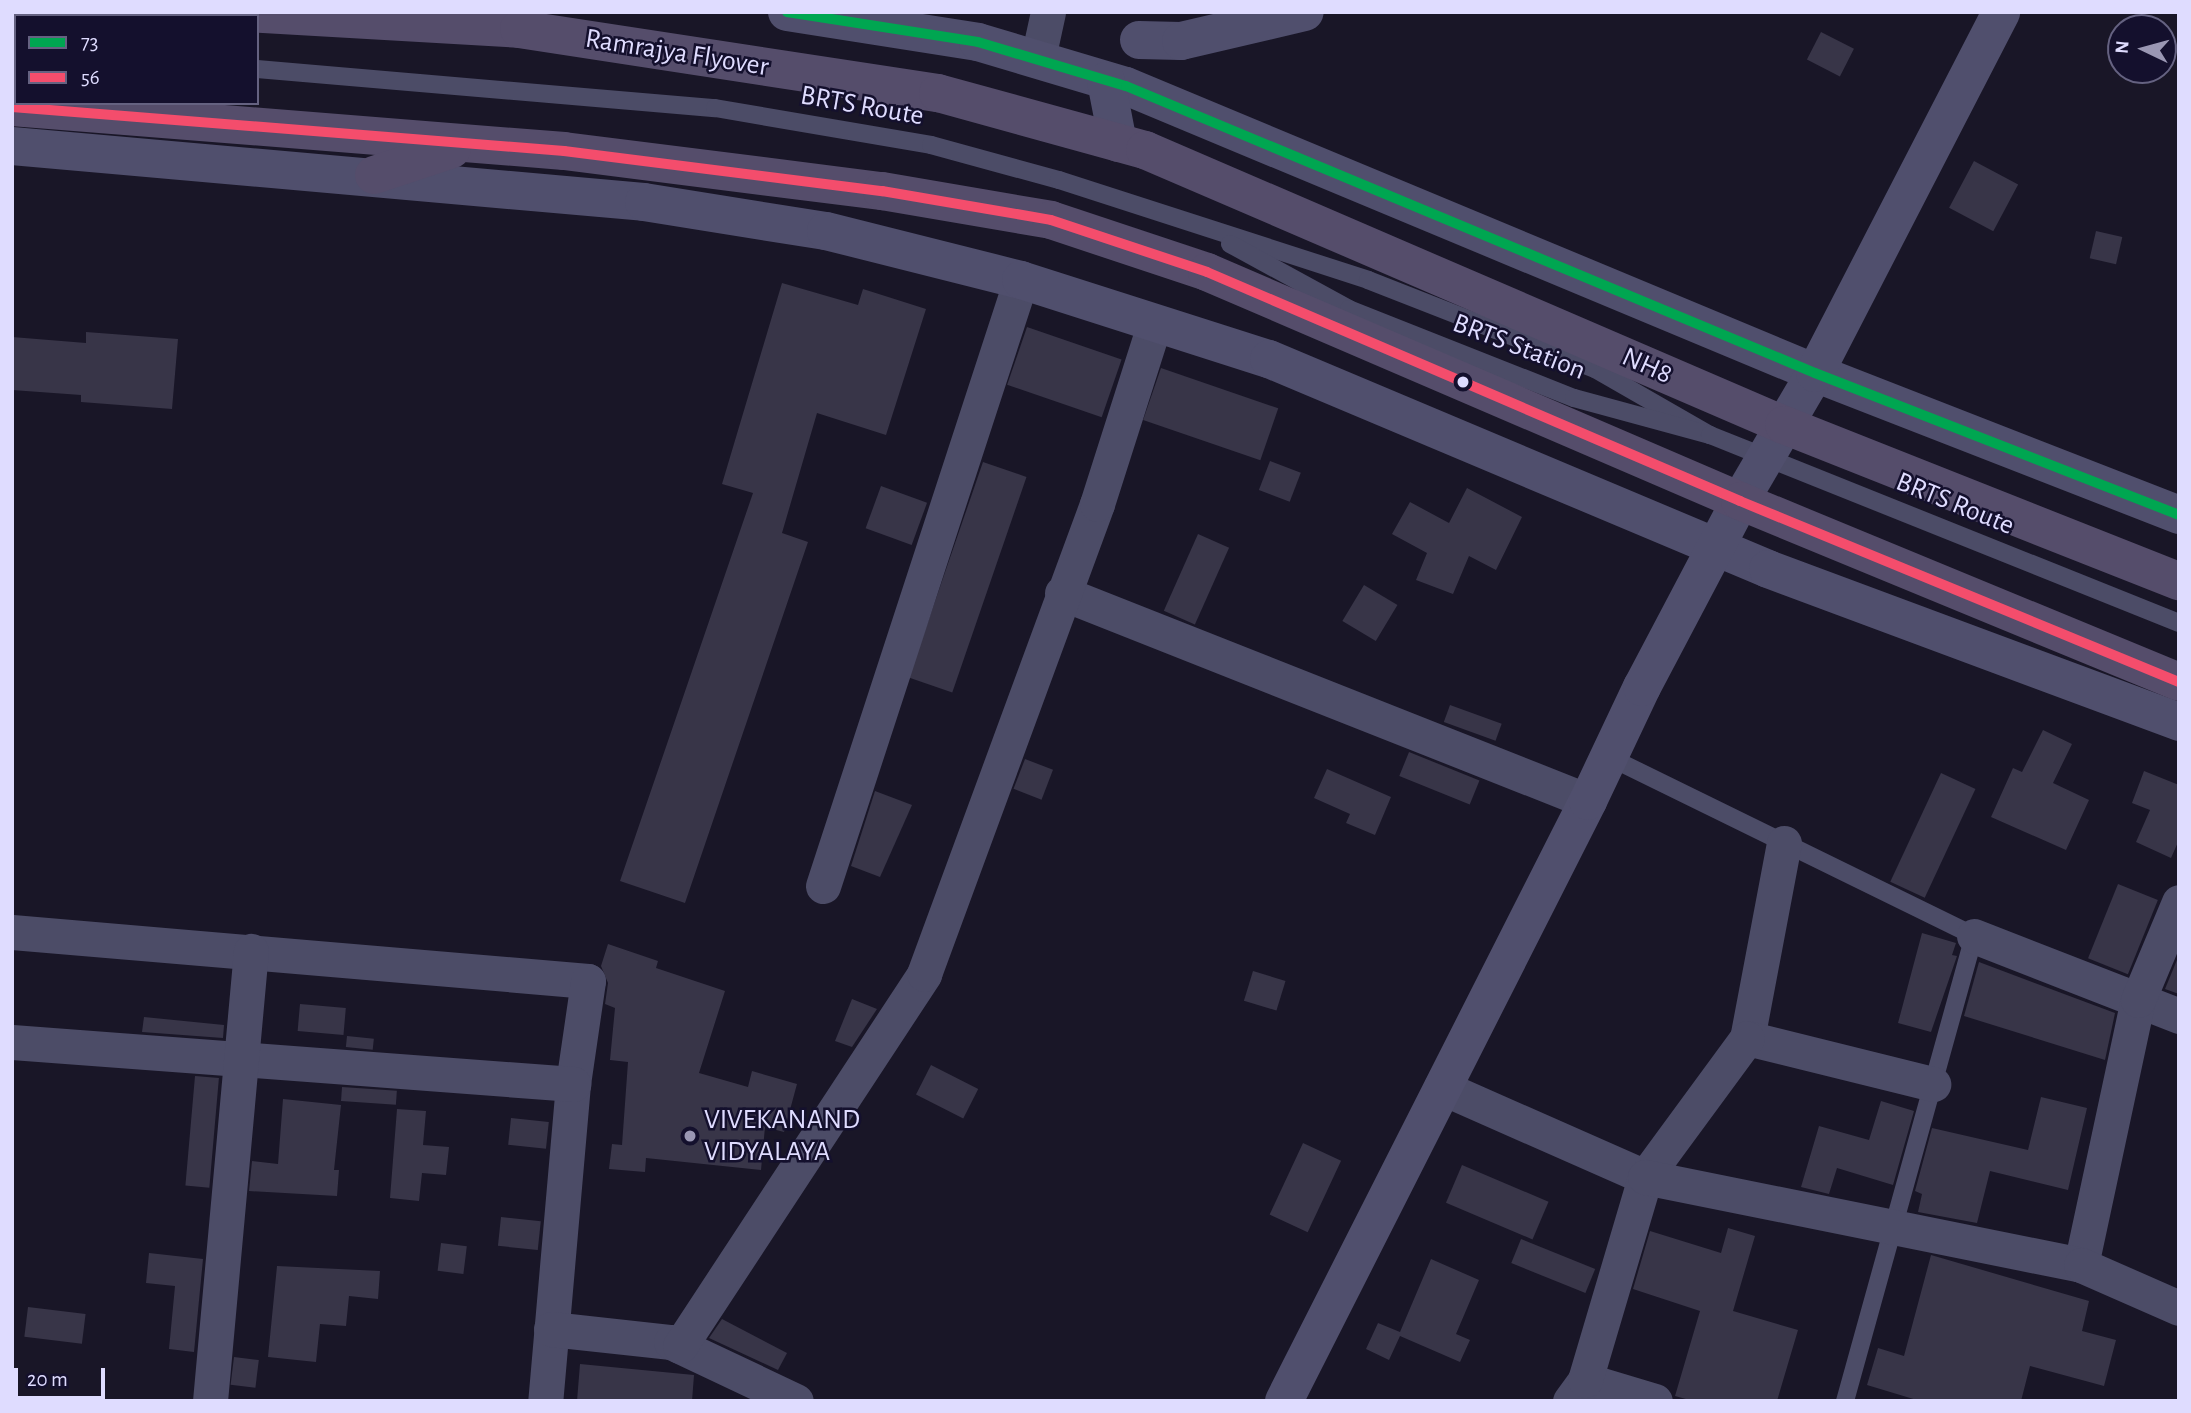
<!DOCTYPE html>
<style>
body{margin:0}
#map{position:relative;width:2191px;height:1413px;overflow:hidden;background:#191627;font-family:"Alegreya Sans",sans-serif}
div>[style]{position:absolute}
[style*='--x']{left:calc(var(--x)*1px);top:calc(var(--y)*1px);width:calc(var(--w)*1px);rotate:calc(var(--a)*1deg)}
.building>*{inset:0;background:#383548;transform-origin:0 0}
.lane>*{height:18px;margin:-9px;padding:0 9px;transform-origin:9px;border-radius:9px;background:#4c4c67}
.street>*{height:35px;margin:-17.5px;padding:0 17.5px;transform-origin:17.5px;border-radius:17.5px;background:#4c4c67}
.secondary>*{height:38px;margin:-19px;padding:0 19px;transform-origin:19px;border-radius:19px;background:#504f6d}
.primary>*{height:38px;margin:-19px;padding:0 19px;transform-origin:19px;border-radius:19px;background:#554d6b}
.bus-1>*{height:10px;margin:-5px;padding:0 5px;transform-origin:5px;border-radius:5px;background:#00a651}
.bus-2>*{height:10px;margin:-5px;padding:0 5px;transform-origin:5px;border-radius:5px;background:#f44d6c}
.dots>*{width:19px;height:19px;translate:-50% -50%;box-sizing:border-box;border:4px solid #14102d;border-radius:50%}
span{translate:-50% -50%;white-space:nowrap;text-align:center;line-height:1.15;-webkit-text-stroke:5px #14102d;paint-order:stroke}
.street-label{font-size:28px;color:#dfdcff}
.poi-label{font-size:28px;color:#dfdcff}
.left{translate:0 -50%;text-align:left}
.frame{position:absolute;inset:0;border:14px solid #dfdcff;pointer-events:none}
.legend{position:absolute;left:14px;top:14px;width:245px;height:91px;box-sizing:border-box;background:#14102d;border:2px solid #656281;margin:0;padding:9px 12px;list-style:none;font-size:21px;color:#dfdcff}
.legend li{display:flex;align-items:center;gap:14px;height:35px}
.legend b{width:35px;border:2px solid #656281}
.north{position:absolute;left:2107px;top:14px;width:70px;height:70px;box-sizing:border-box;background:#14102d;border:2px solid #656281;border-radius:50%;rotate:275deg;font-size:19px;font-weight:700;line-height:28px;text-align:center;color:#dfdcff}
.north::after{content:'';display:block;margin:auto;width:24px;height:32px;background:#9a97b3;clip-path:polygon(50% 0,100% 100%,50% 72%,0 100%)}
.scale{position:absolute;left:14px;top:1368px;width:91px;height:32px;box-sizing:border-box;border:4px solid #dfdcff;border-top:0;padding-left:9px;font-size:21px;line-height:24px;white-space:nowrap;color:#dfdcff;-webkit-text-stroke:5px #14102d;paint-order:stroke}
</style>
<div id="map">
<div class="building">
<div style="left:1821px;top:32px;width:37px;height:31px;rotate:27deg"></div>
<div style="left:1974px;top:161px;width:50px;height:53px;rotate:28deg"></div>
<div style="left:2096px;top:231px;width:27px;height:28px;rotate:13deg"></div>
<div style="clip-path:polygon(782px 283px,858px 305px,863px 289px,926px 309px,886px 435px,817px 413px,782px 533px,808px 542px,685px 903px,620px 881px,753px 493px,722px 484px)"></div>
<div style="left:1027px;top:327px;width:100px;height:61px;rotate:19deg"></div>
<div style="clip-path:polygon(86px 332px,178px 339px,172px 409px,81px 402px,81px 395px,12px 390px,12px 337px,86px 343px)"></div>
<div style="left:1161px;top:368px;width:124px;height:55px;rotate:19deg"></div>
<div style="left:1270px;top:461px;width:33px;height:31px;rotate:21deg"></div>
<div style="left:983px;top:462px;width:46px;height:228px;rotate:19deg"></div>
<div style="left:881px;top:486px;width:49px;height:45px;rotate:20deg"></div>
<div style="clip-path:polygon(1467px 488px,1522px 517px,1496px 570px,1469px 556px,1453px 594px,1416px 580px,1427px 553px,1392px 534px,1410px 502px,1449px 523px)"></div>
<div style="left:1198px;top:534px;width:34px;height:84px;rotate:24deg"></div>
<div style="left:1364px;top:585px;width:39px;height:42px;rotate:31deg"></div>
<div style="left:1450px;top:705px;width:55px;height:18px;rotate:20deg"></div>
<div style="clip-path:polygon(2043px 730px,2072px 744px,2053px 783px,2089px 800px,2066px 850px,1991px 817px,2013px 768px,2022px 772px)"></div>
<div style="left:1409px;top:752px;width:76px;height:26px;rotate:22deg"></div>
<div style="left:1025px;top:759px;width:30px;height:32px;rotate:21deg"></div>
<div style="clip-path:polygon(1327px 769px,1391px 797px,1375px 835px,1346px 823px,1350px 814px,1314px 798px)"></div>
<div style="clip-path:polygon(2144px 771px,2179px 785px,2179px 840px,2171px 858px,2136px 842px,2150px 810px,2132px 803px)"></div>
<div style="left:1941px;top:773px;width:38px;height:120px;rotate:25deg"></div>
<div style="clip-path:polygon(875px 791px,912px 805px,880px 877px,851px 866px)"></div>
<div style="left:2118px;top:884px;width:43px;height:80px;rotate:22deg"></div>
<div style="clip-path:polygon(1922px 933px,1956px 943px,1952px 955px,1957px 956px,1931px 1032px,1898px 1023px)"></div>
<div style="clip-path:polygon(608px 944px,658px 961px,656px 968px,725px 991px,699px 1073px,748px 1087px,752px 1071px,797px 1084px,784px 1132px,765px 1127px,761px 1170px,646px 1158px,645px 1172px,609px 1169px,612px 1144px,622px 1145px,628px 1062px,610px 1060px,615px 1008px,605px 1004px,608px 983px,601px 966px)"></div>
<div style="clip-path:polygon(2179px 955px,2179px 994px,2165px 989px)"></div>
<div style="clip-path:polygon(1979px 962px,2115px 1013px,2105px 1060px,1964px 1016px)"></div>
<div style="left:1253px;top:971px;width:34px;height:31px;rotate:17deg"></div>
<div style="clip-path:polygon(852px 999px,877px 1009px,852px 1047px,835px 1041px)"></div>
<div style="left:300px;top:1004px;width:46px;height:27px;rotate:5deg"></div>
<div style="clip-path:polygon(144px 1017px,224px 1025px,223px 1038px,142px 1032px)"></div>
<div style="left:347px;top:1036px;width:27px;height:11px;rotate:6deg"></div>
<div style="left:931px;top:1065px;width:53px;height:33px;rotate:27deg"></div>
<div style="left:195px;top:1076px;width:24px;height:110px;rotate:5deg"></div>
<div style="left:342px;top:1087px;width:55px;height:14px;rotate:4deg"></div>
<div style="clip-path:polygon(2041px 1097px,2087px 1108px,2068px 1190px,1990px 1171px,1977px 1223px,1918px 1212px,1922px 1194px,1915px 1191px,1932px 1128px,2028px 1150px)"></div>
<div style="clip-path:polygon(283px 1099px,341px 1105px,334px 1170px,339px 1170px,337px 1196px,249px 1191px,252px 1161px,278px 1164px)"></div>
<div style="clip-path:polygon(1881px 1101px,1914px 1111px,1893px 1185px,1837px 1168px,1829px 1194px,1801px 1187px,1819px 1126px,1869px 1140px)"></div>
<div style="clip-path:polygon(397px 1109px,426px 1111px,423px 1145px,449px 1147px,446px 1175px,422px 1173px,419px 1201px,390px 1198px)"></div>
<div style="left:511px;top:1118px;width:38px;height:27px;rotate:6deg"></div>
<div style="left:1303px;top:1143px;width:42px;height:79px;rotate:25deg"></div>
<div style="left:1462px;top:1165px;width:94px;height:41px;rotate:23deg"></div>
<div style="left:501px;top:1217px;width:40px;height:29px;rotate:6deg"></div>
<div style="clip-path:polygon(1728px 1228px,1755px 1236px,1733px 1311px,1798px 1330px,1777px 1401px,1693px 1401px,1675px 1396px,1700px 1311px,1633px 1289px,1650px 1231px,1721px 1253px)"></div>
<div style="left:1521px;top:1239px;width:80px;height:26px;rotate:22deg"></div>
<div style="left:441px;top:1243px;width:26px;height:28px;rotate:7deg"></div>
<div style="clip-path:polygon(149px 1253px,203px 1259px,194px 1352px,169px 1349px,175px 1286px,146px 1283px)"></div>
<div style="clip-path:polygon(1931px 1255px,2089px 1301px,2082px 1331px,2116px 1340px,2104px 1386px,2030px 1366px,2021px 1401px,1920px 1401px,1867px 1385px,1878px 1348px,1904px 1356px)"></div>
<div style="clip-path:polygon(1431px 1259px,1479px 1280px,1456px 1334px,1470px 1340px,1460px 1362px,1400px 1336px,1389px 1360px,1366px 1349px,1378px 1323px,1400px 1332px)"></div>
<div style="clip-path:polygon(277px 1266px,380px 1271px,378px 1299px,349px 1296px,346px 1326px,320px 1324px,316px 1362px,268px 1357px)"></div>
<div style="left:28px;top:1307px;width:58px;height:30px;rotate:7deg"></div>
<div style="clip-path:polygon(722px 1319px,787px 1353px,778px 1370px,709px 1338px)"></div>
<div style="left:234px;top:1357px;width:25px;height:28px;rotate:7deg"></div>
<div style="clip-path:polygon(580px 1364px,694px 1375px,692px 1401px,577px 1401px)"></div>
</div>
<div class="lane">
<div style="--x:12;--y:49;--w:4;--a:0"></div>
<div style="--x:257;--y:69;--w:460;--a:4.9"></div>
<div style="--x:715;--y:108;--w:219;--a:9.7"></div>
<div style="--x:931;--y:145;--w:133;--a:15.3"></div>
<div style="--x:1059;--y:180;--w:325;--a:17.9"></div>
<div style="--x:1368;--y:280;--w:244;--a:21.4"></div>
<div style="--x:1595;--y:369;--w:133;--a:29.9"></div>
<div style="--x:1230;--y:244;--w:136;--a:28.6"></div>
<div style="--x:1349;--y:309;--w:242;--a:21.6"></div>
<div style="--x:1574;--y:398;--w:141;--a:15.2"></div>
<div style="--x:1710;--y:435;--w:505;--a:21.84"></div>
<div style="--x:1607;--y:756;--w:409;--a:26.1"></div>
<div style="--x:1974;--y:936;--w:483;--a:105.5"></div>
</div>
<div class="street">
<div style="--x:1038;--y:58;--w:47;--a:-77.7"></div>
<div style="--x:1062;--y:593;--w:566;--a:21.58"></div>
<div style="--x:1784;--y:843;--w:198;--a:100.7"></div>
<div style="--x:1747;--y:1038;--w:192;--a:13.9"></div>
<div style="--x:823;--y:886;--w:638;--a:-71.91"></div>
<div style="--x:12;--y:932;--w:578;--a:4.86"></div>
<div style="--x:588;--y:981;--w:104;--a:98.3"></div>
<div style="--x:573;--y:1084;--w:318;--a:95"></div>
<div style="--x:1974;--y:936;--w:220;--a:21.3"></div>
<div style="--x:12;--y:1042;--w:563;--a:4.28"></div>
<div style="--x:1441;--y:1087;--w:223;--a:23.8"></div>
<div style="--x:1645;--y:1177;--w:172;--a:-53.7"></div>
<div style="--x:2081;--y:1265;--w:271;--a:-77.9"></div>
<div style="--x:2138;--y:1000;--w:106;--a:-67.3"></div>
<div style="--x:551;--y:1329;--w:121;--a:6.2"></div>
<div style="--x:671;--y:1342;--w:138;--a:25.3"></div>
<div style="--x:680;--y:1346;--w:445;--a:-56.7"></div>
<div style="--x:924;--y:974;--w:501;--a:-69.79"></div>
<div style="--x:1097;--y:504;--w:191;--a:-72.3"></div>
<div style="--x:1585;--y:1380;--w:73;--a:16.7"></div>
<div style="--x:210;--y:1401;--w:452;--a:-84.8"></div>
<div style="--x:1570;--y:1401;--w:26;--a:-54"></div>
<div style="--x:1585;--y:1380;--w:212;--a:-73.5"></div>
<div style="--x:1645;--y:1177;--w:445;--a:11.4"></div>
<div style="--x:2081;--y:1265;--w:107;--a:23.7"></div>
</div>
<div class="secondary">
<div style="--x:787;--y:12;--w:193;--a:8.9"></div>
<div style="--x:978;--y:42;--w:154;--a:16.6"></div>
<div style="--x:1126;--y:86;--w:746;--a:22.61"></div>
<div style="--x:1815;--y:373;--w:391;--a:21.3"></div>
<div style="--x:1139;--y:40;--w:42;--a:1.4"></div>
<div style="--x:1181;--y:41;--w:127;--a:-13.2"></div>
<div style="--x:1106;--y:81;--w:63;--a:79"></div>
<div style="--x:12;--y:146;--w:634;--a:5.06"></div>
<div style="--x:644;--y:202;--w:184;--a:9.1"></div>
<div style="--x:826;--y:231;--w:201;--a:14.1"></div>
<div style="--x:1021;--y:280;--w:260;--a:17.7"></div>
<div style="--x:1269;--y:359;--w:541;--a:22.82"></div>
<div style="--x:1768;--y:569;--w:439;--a:20.4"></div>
<div style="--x:1284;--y:1401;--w:673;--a:-63.13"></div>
<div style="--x:1588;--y:801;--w:126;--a:-64.7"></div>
<div style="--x:1642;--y:687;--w:210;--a:-62.2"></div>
<div style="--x:1740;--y:501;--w:148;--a:-59.6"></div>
<div style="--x:1815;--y:373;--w:406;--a:-62.7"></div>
</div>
<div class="primary">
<div style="--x:228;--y:12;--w:291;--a:3.3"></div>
<div style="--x:519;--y:29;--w:424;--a:8.7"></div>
<div style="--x:938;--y:93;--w:215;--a:15.4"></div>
<div style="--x:1145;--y:150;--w:696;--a:23.29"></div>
<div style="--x:1784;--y:425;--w:425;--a:21.6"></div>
<div style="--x:12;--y:107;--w:554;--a:4.56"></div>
<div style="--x:564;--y:151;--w:321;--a:7.2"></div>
<div style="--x:882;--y:191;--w:171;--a:9.7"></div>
<div style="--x:1051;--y:220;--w:164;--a:18.4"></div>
<div style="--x:1207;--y:272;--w:580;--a:23.25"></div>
<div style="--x:1740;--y:501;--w:475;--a:22.4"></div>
<div style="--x:374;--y:175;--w:82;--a:-18.4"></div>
</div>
<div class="bus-1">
<div style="--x:787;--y:12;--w:193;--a:8.9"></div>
<div style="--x:978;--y:42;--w:154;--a:16.6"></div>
<div style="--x:1126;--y:86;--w:746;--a:22.61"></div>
<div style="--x:1815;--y:373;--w:391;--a:21.3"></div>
</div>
<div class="bus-2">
<div style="--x:12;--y:107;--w:554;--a:4.56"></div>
<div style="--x:564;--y:151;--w:321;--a:7.2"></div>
<div style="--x:882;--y:191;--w:171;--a:9.7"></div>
<div style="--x:1051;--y:220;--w:164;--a:18.4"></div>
<div style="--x:1207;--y:272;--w:580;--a:23.25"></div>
<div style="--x:1740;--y:501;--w:475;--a:22.4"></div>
</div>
<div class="dots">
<div style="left:1463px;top:382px;background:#dfdcff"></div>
<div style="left:690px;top:1136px;background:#9a97b3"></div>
</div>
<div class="street-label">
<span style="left:677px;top:53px;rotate:9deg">Ramrajya Flyover</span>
<span style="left:862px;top:106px;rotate:10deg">BRTS Route</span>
<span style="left:1519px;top:347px;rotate:21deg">BRTS Station</span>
<span style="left:1647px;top:366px;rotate:24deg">NH8</span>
<span style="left:1955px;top:504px;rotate:22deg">BRTS Route</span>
</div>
<div class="poi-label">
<span class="left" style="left:704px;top:1136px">VIVEKANAND<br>VIDYALAYA</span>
</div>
<div class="frame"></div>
<ul class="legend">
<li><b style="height:9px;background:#00a651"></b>73</li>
<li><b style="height:9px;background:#f44d6c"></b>56</li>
</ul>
<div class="north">N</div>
<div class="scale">20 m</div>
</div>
